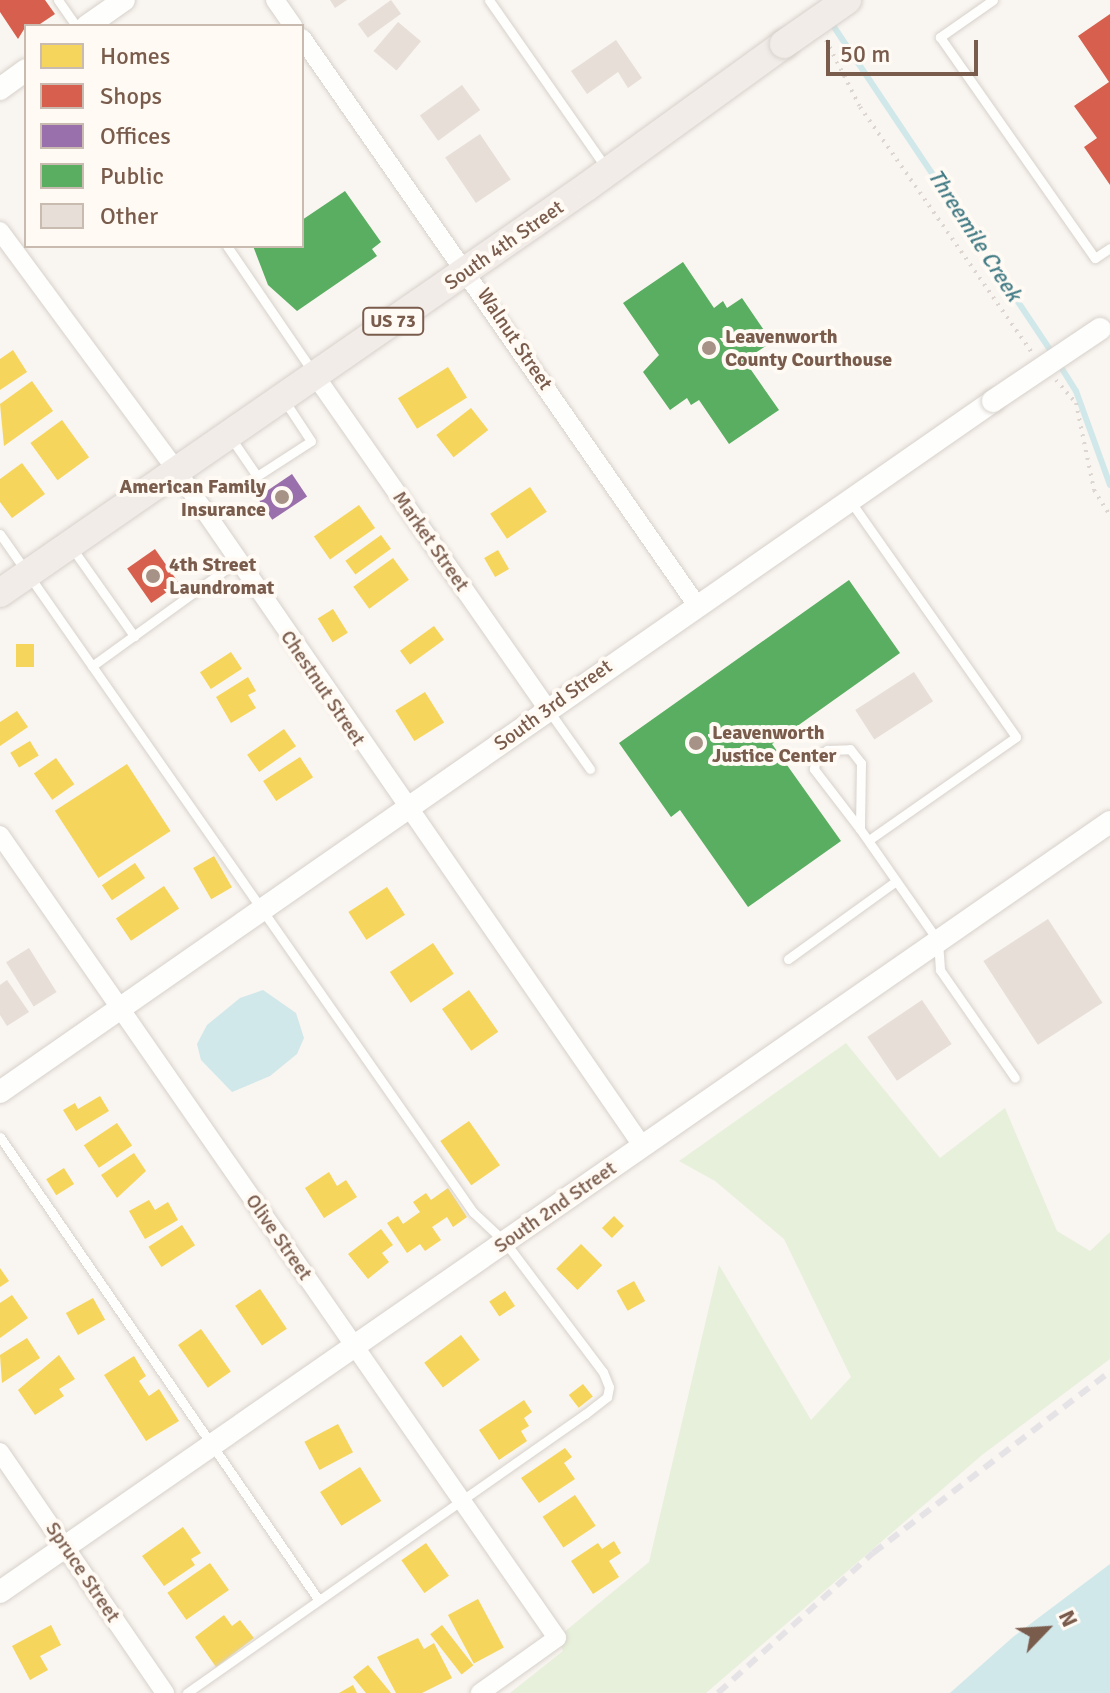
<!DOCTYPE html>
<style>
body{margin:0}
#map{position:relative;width:1110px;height:1693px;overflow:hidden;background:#f9f5f0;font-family:Signika,sans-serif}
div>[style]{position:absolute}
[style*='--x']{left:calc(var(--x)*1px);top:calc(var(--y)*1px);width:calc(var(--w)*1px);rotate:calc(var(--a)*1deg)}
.green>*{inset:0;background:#e7f0db}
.water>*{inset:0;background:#d0e8ea}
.homes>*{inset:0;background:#f6d55c;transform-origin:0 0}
.shops>*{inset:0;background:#d6604d;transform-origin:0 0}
.offices>*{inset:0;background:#9970ab;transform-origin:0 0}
.public>*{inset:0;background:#5aae61}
.stream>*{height:6px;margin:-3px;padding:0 3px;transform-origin:3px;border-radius:3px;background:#d0e8ea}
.building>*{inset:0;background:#e6ded7;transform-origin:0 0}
.path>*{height:4px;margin-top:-2px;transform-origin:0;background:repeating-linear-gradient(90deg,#dcd5d0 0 2px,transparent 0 8px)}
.roads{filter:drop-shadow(0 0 2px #d7d1cb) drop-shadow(0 0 2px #d7d1cb)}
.service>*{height:9px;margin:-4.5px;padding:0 4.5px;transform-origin:4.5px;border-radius:4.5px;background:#fefefd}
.minor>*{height:18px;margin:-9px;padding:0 9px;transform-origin:9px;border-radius:9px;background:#fefefd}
.tertiary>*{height:22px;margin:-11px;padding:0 11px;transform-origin:11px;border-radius:11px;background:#fefefd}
.trunk>*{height:28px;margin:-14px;padding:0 14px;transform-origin:14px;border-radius:14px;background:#f2ece8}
.rail>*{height:6px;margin-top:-3px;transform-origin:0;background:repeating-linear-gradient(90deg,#e6e3e7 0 12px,transparent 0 20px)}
.bridges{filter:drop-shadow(0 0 2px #d7d1cb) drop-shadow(0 0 2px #d7d1cb)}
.tertiary-bridge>*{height:22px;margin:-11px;padding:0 11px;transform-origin:11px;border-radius:11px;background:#fefefd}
.trunk-bridge>*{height:28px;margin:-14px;padding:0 14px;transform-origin:14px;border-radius:14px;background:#f2ece8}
.dots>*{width:22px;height:22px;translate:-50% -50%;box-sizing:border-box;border:4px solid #fffaf3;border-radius:50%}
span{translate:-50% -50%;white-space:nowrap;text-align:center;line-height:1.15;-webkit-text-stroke:8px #fffaf3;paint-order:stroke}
.shield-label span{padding:2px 6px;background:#fffaf3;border:2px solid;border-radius:6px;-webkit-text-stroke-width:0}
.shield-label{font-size:18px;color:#7a5c4d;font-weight:700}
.street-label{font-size:20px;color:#7a5c4d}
.poi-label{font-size:20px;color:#7a5c4d;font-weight:700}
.left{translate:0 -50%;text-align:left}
.right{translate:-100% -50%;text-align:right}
.water-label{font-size:22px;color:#437c86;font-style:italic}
.legend{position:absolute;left:24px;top:24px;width:280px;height:224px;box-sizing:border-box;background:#fffaf3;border:2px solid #cabbb1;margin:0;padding:10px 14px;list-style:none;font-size:24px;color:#7a5c4d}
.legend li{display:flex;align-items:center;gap:16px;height:40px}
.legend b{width:40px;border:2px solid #cabbb1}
.north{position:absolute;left:1006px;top:1589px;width:80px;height:80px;-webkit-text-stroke:6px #fffaf3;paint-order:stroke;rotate:65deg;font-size:22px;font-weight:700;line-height:32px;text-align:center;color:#7a5c4d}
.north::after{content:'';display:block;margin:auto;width:28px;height:36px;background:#7a5c4d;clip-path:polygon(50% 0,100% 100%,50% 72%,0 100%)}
.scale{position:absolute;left:826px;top:40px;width:152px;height:36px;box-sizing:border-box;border:4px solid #7a5c4d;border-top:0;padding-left:10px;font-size:24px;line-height:28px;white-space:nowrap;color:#7a5c4d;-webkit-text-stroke:6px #fffaf3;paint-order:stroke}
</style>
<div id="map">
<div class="green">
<div style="clip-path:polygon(846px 1043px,940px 1158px,1005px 1108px,1057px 1231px,1090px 1251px,1110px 1232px,1110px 1359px,982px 1455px,706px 1693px,510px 1693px,563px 1651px,557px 1638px,649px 1562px,719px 1265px,811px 1420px,851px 1377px,784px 1239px,715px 1181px,679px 1161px)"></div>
</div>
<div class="water">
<div style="clip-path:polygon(263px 990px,296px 1013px,304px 1038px,297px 1054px,270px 1076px,232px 1092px,201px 1060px,197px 1044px,207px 1025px,240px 998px)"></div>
<div style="clip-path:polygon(1110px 1564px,1110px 1693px,950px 1693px,1013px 1637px)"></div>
</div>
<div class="homes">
<div style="clip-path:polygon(13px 350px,27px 372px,0 390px,0 359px)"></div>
<div style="left:448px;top:367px;width:36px;height:59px;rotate:58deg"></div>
<div style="clip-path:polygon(32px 381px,53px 411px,4px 446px,0 404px)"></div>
<div style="left:471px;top:408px;width:28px;height:44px;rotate:52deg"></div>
<div style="left:62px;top:420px;width:46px;height:39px;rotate:54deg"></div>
<div style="clip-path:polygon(22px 463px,45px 494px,12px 518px,0 502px,0 479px)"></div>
<div style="left:530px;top:487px;width:30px;height:48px;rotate:56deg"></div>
<div style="left:359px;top:505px;width:28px;height:55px;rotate:55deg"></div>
<div style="left:381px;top:535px;width:17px;height:44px;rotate:54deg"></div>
<div style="left:498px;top:550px;width:22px;height:16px;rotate:60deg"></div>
<div style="left:393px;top:558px;width:27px;height:49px;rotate:54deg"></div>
<div style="left:333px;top:609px;width:28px;height:18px;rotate:58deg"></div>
<div style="left:434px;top:626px;width:17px;height:42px;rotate:54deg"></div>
<div style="left:16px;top:644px;width:18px;height:23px"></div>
<div style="left:231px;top:652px;width:20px;height:37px;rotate:57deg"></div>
<div style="clip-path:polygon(248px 677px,256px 691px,248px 695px,256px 708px,231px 723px,216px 697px)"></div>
<div style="left:425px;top:692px;width:36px;height:35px;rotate:58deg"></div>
<div style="clip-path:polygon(17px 711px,28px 727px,0 746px,0 722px)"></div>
<div style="left:284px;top:729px;width:21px;height:45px;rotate:55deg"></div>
<div style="left:30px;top:741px;width:17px;height:23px;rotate:59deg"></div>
<div style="left:300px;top:757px;width:24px;height:44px;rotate:57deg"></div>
<div style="left:56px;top:758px;width:32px;height:27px;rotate:55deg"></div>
<div style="left:127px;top:764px;width:80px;height:86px;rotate:57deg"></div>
<div style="left:214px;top:856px;width:36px;height:24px;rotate:60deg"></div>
<div style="left:135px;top:863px;width:18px;height:40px;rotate:56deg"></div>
<div style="left:164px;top:886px;width:27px;height:58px;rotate:56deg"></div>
<div style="left:387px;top:887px;width:33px;height:46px;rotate:57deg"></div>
<div style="left:433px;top:943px;width:37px;height:52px;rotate:56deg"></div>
<div style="left:469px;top:990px;width:51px;height:33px;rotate:55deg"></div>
<div style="clip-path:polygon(100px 1096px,109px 1111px,76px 1131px,63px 1110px,75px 1103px,78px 1109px)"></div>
<div style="left:469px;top:1121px;width:54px;height:35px;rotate:55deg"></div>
<div style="left:117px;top:1123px;width:27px;height:40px;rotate:56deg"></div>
<div style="clip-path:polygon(134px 1153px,146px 1171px,117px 1198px,101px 1175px)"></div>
<div style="left:64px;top:1168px;width:19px;height:21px;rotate:58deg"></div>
<div style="clip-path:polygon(329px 1172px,337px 1186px,346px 1180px,357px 1197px,324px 1218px,305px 1188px)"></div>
<div style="clip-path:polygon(448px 1188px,467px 1217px,453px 1227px,447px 1217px,432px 1227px,441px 1240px,425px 1251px,420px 1244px,407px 1253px,387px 1223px,398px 1216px,403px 1224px,420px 1212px,413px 1202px,426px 1193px,431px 1200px)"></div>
<div style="clip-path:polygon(149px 1200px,155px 1210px,168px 1202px,178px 1220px,145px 1239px,129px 1211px)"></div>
<div style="left:614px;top:1216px;width:14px;height:17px;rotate:45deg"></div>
<div style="left:182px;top:1225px;width:24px;height:40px;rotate:57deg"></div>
<div style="clip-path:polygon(381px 1229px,393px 1245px,382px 1253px,389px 1262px,368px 1279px,348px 1254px)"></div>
<div style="left:581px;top:1244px;width:30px;height:35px;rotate:45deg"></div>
<div style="clip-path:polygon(0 1268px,9px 1281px,0 1287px)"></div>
<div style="left:634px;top:1281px;width:23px;height:20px;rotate:61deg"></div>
<div style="left:260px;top:1289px;width:48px;height:30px;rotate:56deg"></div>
<div style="left:505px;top:1291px;width:18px;height:19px;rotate:56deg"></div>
<div style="clip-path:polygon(12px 1295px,28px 1318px,0 1338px,0 1303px)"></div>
<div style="left:93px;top:1298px;width:25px;height:31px;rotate:61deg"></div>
<div style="left:201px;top:1329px;width:52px;height:28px;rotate:55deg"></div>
<div style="left:461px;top:1335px;width:31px;height:46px;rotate:53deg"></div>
<div style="clip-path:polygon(27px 1338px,40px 1358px,2px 1383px,0 1355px)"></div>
<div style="clip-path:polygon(59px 1355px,75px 1379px,59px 1389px,64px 1396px,35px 1415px,18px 1390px)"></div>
<div style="clip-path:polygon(134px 1356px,146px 1376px,139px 1381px,149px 1396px,159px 1389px,179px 1421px,146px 1441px,104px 1375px)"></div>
<div style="left:583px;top:1384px;width:16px;height:18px;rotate:52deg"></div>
<div style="clip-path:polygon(524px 1400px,532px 1412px,524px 1418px,529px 1426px,521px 1431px,527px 1441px,499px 1460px,479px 1430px)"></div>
<div style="left:338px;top:1424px;width:32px;height:38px;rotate:62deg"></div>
<div style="clip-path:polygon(565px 1448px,572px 1457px,564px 1463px,575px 1479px,539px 1503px,521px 1478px)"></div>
<div style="left:360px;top:1467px;width:40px;height:47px;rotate:58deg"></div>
<div style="left:575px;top:1495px;width:37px;height:39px;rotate:56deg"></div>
<div style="clip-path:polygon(183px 1527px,201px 1553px,191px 1559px,195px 1565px,164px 1586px,142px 1556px)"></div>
<div style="clip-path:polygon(614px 1541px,621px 1553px,609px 1561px,619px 1577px,593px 1594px,571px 1561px,598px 1543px,602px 1549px)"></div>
<div style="left:426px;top:1543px;width:40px;height:30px;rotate:55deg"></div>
<div style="left:210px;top:1563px;width:33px;height:52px;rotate:55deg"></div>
<div style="left:478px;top:1599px;width:55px;height:34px;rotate:62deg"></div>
<div style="clip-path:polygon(224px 1615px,232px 1626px,240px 1620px,254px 1638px,216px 1667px,195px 1637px)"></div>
<div style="clip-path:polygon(51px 1625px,61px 1645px,40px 1656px,48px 1670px,30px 1680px,12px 1646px)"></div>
<div style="left:442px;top:1625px;width:51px;height:15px;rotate:52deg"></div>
<div style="clip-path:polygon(418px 1638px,424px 1649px,434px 1643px,452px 1678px,422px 1693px,396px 1693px,377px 1657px)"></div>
<div style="clip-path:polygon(368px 1665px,391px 1693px,366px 1693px,353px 1677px)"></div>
<div style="clip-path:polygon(353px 1685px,357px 1693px,339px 1693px)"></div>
</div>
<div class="shops">
<div style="clip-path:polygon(0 0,45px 0,55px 14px,37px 26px,26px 26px,18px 39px,0 12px)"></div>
<div style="clip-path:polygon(1110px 14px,1110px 185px,1084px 147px,1097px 138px,1074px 106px,1109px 82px,1078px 36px)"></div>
<div style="left:155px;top:549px;width:42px;height:34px;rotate:55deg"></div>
</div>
<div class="offices">
<div style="left:292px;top:474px;width:27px;height:42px;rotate:56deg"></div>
</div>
<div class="public">
<div style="clip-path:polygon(345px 191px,381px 242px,372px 249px,377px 256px,297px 311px,268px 285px,253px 246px,302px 246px,302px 220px)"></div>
<div style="clip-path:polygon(683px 262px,714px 308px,723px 301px,727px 308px,742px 298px,772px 342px,755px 353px,760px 360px,749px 367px,779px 410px,729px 444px,699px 400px,691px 405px,687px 398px,670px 410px,643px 372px,659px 355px,623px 303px)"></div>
<div style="clip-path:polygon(849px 580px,900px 653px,772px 744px,841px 841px,748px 907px,680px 810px,671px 817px,619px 743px)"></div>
</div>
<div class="stream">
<div style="--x:830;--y:21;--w:401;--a:56.2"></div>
<div style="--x:1059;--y:364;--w:32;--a:58"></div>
<div style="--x:1076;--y:391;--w:100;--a:70.1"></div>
</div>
<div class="building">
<div style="clip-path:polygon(330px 0,347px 0,335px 8px)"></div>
<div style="left:391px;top:0;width:17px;height:41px;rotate:54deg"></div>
<div style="left:398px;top:22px;width:30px;height:38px;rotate:40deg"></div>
<div style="clip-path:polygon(616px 40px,642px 78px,628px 88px,618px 72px,587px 94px,571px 71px)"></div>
<div style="left:462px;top:85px;width:31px;height:52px;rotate:54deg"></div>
<div style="left:480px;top:134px;width:55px;height:42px;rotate:56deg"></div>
<div style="left:914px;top:672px;width:35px;height:70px;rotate:57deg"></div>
<div style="left:1048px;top:919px;width:100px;height:77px;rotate:57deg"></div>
<div style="left:29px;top:948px;width:52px;height:27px;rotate:58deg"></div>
<div style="clip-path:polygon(7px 980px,29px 1012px,7px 1026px,0 1015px,0 985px)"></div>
<div style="left:922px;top:1000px;width:53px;height:66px;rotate:56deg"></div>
</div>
<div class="path">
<div style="--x:826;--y:40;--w:75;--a:63.1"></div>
<div style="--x:860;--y:107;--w:300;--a:55"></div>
<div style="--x:1056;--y:380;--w:30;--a:49"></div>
<div style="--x:1076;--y:403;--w:89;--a:78.3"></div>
<div style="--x:1094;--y:490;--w:31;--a:58"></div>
</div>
<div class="roads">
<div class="service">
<div style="--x:58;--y:0;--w:32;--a:55"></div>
<div style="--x:489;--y:0;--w:206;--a:55.1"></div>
<div style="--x:993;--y:0;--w:65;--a:145.1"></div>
<div style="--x:940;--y:37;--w:270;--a:55"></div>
<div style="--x:1095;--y:258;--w:18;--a:-34"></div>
<div style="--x:227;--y:246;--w:153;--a:55.7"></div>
<div style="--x:231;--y:438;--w:46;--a:55.6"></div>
<div style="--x:257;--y:476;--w:64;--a:-32.9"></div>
<div style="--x:311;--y:441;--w:49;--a:-123.4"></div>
<div style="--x:851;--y:502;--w:287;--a:54.9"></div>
<div style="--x:1016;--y:737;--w:179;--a:145"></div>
<div style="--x:0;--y:534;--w:827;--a:55.1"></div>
<div style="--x:473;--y:1212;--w:44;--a:43.2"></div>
<div style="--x:505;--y:1242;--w:163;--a:53"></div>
<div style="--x:603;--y:1372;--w:16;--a:68"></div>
<div style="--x:609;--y:1387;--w:10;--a:101"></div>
<div style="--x:607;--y:1397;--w:28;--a:142"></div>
<div style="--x:585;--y:1414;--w:486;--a:145"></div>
<div style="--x:72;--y:548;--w:108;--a:54.8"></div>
<div style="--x:92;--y:666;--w:179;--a:-35.9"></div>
<div style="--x:549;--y:711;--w:71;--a:54.7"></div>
<div style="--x:860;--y:829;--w:76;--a:-127.5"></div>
<div style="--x:814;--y:769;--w:11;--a:-80"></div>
<div style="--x:816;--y:758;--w:14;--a:-36"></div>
<div style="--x:827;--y:750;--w:23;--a:-2"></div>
<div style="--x:850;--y:749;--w:18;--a:52"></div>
<div style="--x:861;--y:763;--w:66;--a:90.9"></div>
<div style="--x:860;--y:829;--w:136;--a:55.1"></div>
<div style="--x:938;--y:941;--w:29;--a:86"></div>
<div style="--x:940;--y:970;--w:131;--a:55.2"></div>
<div style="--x:788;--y:959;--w:133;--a:-35.8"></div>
<div style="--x:0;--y:1137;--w:561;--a:55.46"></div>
</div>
<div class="minor">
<div style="--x:275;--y:0;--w:32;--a:55"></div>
<div style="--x:302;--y:38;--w:690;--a:55.16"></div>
<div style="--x:0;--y:231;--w:298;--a:53.6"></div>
<div style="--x:177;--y:471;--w:821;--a:55.42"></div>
<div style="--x:314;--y:374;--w:407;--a:55.1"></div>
<div style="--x:0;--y:835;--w:977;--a:55.25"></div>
<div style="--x:557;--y:1638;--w:95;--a:144.5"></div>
<div style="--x:0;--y:1452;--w:292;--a:55.6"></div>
</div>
<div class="tertiary">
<div style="--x:87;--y:26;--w:45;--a:-35.1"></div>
<div style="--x:0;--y:89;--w:32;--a:-36"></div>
<div style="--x:0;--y:1092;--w:1210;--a:-34.83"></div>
<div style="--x:0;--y:1592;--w:1351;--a:-34.75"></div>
</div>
<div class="trunk">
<div style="--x:0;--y:593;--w:715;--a:-34.69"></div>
<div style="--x:588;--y:186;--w:242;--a:-35.9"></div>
</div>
</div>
<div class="rail">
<div style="--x:718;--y:1693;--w:209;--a:-42.1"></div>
<div style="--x:873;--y:1553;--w:298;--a:-37.4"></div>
</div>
<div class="bridges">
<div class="tertiary-bridge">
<div style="--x:993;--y:401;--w:129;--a:-33.9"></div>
</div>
<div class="trunk-bridge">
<div style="--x:784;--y:44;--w:77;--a:-34.9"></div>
</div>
</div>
<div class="dots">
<div style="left:709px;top:348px;background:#a69286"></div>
<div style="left:282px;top:497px;background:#a69286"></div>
<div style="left:153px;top:576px;background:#a69286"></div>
<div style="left:696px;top:743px;background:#a69286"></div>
</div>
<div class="shield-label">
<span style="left:393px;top:321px">US 73</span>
</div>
<div class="street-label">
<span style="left:504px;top:245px;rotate:-35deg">South 4th Street</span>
<span style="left:515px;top:339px;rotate:56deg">Walnut Street</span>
<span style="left:431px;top:541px;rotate:55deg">Market Street</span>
<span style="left:323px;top:688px;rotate:56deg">Chestnut Street</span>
<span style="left:553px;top:705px;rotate:-36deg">South 3rd Street</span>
<span style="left:555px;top:1207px;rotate:-35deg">South 2nd Street</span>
<span style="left:279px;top:1237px;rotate:55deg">Olive Street</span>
<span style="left:83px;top:1572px;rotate:56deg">Spruce Street</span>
</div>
<div class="poi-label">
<span class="left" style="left:725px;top:348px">Leavenworth<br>County Courthouse</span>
<span class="right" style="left:266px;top:498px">American Family<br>Insurance</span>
<span class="left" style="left:169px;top:576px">4th Street<br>Laundromat</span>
<span class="left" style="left:712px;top:744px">Leavenworth<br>Justice Center</span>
</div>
<div class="water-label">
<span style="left:975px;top:235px;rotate:57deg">Threemile Creek</span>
</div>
<ul class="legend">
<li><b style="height:22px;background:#f6d55c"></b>Homes</li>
<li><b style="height:22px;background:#d6604d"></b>Shops</li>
<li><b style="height:22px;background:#9970ab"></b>Offices</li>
<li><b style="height:22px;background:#5aae61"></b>Public</li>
<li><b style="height:22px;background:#e6ded7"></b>Other</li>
</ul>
<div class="north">N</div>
<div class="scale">50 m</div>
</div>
